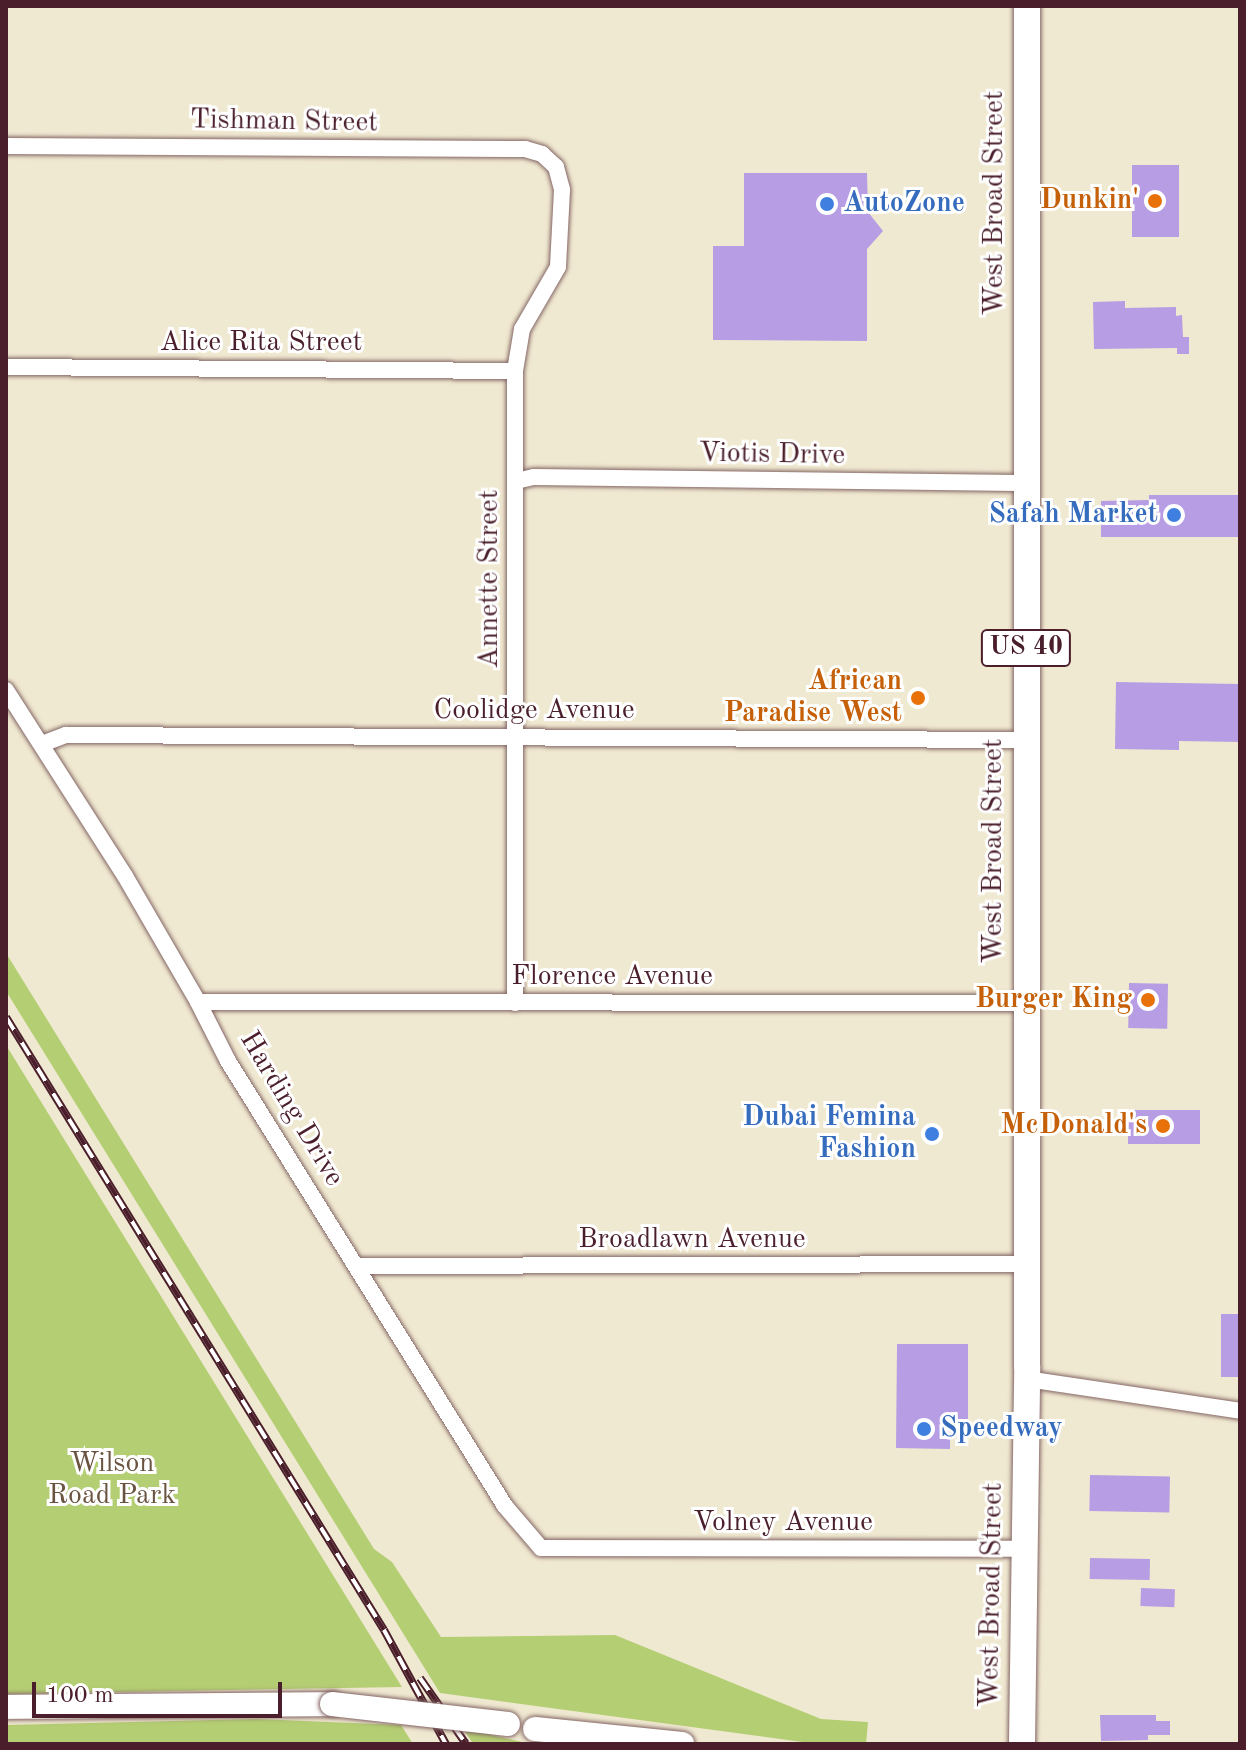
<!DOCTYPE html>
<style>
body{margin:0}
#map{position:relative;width:1246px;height:1750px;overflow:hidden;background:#f0e9d1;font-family:"Old Standard TT",serif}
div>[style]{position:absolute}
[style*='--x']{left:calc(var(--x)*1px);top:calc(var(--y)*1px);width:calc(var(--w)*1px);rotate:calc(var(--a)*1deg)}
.green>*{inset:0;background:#b4ce73}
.building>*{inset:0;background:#b79de3;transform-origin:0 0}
.roads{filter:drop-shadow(0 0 2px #846665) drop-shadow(0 0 2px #846665)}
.minor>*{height:16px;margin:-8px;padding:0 8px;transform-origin:8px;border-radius:8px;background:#fff}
.secondary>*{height:24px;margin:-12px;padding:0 12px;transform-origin:12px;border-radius:12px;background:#fff}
.primary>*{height:26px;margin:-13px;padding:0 13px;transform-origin:13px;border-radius:13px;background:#fff}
.rail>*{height:8px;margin-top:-4px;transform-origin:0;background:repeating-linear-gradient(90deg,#fff 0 15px,#4a1f2b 0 30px);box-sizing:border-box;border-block:2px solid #4a1f2b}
.bridges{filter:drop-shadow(0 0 2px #846665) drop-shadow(0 0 2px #846665)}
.secondary-bridge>*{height:24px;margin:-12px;padding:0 12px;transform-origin:12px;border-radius:12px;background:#fff}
.dots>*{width:22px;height:22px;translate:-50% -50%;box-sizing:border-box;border:4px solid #fff;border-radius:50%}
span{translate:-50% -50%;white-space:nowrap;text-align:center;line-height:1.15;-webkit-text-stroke:6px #fff;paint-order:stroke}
.shield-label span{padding:2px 6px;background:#fff;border:2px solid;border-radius:6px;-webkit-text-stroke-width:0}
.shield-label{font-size:26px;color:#4a1f2b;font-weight:700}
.street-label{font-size:28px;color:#4a1f2b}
.food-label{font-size:28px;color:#c56008;font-weight:700}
.right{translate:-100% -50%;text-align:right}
.shop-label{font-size:28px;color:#366cbe;font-weight:700}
.left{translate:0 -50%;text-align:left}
.park-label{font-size:28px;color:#6a5441}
.frame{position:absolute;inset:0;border:8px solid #4a1f2b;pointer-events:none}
.scale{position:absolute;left:32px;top:1682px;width:250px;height:36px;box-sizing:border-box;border:4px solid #4a1f2b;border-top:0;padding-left:10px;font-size:24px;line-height:28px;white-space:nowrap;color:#4a1f2b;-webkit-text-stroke:6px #fff;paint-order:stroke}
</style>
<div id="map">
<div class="green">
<div style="clip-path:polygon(6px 953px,374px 1549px,392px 1562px,441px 1637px,615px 1635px,821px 1719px,868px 1722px,866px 1744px,817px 1744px,440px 1693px,6px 991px)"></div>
<div style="clip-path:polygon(6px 1045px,402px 1687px,6px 1694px)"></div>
<div style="clip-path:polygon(256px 1719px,401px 1725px,413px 1744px,6px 1744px,6px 1725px)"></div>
<div style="clip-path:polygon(464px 1729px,531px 1744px,473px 1744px)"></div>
</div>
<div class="building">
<div style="left:1132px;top:165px;width:47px;height:72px"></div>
<div style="clip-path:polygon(744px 173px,867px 173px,868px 212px,883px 231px,867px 249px,867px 341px,713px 340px,713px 246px,744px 246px)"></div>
<div style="clip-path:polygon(1125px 301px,1125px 308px,1176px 307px,1176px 316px,1182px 315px,1183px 337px,1189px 337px,1189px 354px,1177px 354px,1177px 348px,1094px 349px,1093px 302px)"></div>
<div style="clip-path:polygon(1149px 495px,1240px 495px,1240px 537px,1101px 537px,1101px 501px,1149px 500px)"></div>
<div style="clip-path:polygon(1116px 682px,1240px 684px,1240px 742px,1179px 741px,1179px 750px,1115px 749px)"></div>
<div style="left:1129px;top:983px;width:39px;height:45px;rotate:1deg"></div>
<div style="left:1200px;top:1110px;width:34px;height:72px;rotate:90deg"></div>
<div style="left:1240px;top:1314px;width:63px;height:19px;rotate:90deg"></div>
<div style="clip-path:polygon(897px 1344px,968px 1344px,968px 1419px,950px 1419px,950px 1449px,896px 1448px)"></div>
<div style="left:1090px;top:1475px;width:80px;height:36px;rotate:1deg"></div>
<div style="left:1090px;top:1558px;width:60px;height:21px;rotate:1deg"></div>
<div style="left:1141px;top:1588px;width:34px;height:18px;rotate:2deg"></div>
<div style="clip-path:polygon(1100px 1715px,1156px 1715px,1156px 1721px,1170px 1721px,1170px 1735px,1148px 1735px,1148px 1740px,1101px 1741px)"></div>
</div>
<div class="roads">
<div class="minor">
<div style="--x:6;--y:146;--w:519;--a:0.33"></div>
<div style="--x:525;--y:149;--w:18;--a:16"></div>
<div style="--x:542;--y:154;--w:19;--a:43"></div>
<div style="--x:556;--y:167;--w:24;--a:75"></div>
<div style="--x:562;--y:190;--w:77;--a:93"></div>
<div style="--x:558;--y:267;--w:72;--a:120.1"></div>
<div style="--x:522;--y:329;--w:43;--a:99.5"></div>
<div style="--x:515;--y:371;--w:632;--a:90"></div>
<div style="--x:6;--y:367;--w:509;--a:0.45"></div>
<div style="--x:516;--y:481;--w:18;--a:-13"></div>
<div style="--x:534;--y:477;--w:493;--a:0.7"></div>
<div style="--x:6;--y:690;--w:221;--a:57.4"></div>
<div style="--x:125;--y:876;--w:146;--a:59.9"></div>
<div style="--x:198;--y:1002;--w:66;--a:63"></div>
<div style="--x:228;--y:1061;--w:524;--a:58.1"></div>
<div style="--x:505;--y:1506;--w:55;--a:49.4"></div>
<div style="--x:541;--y:1548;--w:484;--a:0.1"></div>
<div style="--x:42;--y:744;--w:26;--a:-21"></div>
<div style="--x:66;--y:735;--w:960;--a:0.3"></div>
<div style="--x:198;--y:1002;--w:828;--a:0.07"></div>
<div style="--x:357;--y:1266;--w:671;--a:-0.17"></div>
<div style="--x:1027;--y:1379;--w:215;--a:8.5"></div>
</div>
<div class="secondary">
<div style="--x:6;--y:1707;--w:326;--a:-0.5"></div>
<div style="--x:535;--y:1729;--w:148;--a:5.8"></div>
</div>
<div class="primary">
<div style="--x:1022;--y:1744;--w:378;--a:-89.2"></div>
<div style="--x:1027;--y:1366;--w:1360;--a:-90"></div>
</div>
</div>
<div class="rail">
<div style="--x:6;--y:1017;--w:720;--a:58.34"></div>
<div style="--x:384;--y:1630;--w:130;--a:61.5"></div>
<div style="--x:420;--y:1678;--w:80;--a:55.1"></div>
</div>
<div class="bridges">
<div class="secondary-bridge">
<div style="--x:332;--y:1704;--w:177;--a:6.5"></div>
</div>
</div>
<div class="dots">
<div style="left:1155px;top:201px;background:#e8710a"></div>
<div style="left:827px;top:204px;background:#3f7fe0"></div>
<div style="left:1174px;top:515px;background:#3f7fe0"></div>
<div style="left:918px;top:698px;background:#e8710a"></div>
<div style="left:1148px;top:1000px;background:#e8710a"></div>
<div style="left:1163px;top:1126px;background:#e8710a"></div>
<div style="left:932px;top:1134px;background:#3f7fe0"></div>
<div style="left:924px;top:1429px;background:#3f7fe0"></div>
</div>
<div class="shield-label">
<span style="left:1026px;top:648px">US 40</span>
</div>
<div class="street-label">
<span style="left:284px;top:122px;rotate:1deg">Tishman Street</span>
<span style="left:995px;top:203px;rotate:-90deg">West Broad Street</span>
<span style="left:261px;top:343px">Alice Rita Street</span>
<span style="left:772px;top:455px;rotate:1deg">Viotis Drive</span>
<span style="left:490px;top:579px;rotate:-90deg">Annette Street</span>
<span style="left:534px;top:711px">Coolidge Avenue</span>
<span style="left:994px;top:851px;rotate:-90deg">West Broad Street</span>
<span style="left:612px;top:977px">Florence Avenue</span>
<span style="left:291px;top:1109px;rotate:59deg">Harding Drive</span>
<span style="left:692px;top:1240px">Broadlawn Avenue</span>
<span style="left:783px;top:1523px">Volney Avenue</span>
<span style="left:992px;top:1595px;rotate:-89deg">West Broad Street</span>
</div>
<div class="food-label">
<span class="right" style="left:1139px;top:201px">Dunkin'</span>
<span class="right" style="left:902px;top:698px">African<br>Paradise West</span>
<span class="right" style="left:1132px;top:1000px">Burger King</span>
<span class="right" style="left:1147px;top:1126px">McDonald's</span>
</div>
<div class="shop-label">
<span class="left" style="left:843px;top:204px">AutoZone</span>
<span class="right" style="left:1158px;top:515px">Safah Market</span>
<span class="right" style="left:916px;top:1134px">Dubai Femina<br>Fashion</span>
<span class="left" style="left:940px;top:1429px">Speedway</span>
</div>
<div class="park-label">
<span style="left:112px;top:1480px">Wilson<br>Road Park</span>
</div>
<div class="frame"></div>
<div class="scale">100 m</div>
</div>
